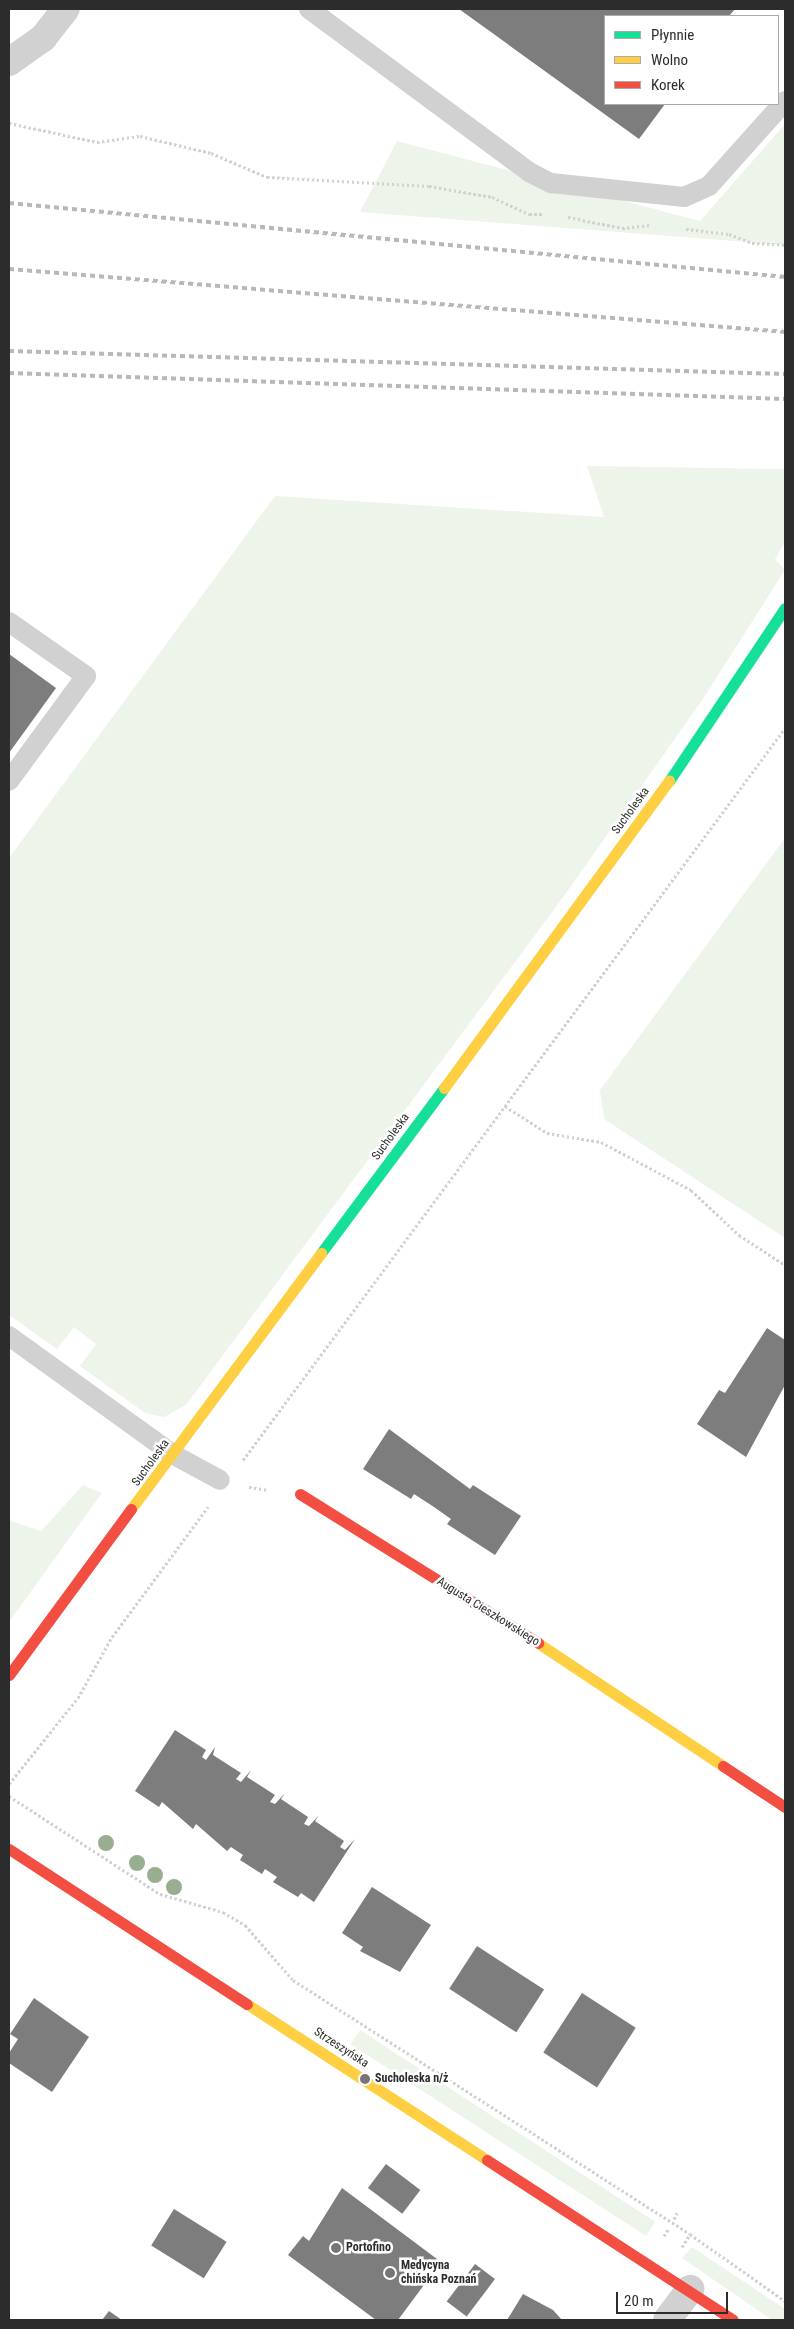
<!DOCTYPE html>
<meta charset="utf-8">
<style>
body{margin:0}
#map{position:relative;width:794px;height:2329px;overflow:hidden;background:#fff;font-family:"Roboto Condensed",sans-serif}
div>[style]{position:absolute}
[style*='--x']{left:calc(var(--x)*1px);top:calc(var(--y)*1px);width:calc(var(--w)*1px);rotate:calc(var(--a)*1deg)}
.green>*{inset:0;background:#edf4ea;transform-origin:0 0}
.building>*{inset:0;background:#7d7d7d;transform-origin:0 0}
.path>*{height:3px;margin-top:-1.5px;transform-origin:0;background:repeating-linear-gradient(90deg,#d1d1d1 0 2.5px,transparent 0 5px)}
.lane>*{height:20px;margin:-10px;padding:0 10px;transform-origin:10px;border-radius:10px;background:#d1d1d1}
.street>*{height:28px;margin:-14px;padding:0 14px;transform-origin:14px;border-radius:14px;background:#d1d1d1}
.fast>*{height:11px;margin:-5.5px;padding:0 5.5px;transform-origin:5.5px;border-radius:5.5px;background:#16e098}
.slow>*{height:11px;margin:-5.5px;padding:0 5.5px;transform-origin:5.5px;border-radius:5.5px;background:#ffcf43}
.jam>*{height:11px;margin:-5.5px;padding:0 5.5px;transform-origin:5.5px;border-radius:5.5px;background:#f24e42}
.rail>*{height:4px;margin-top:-2px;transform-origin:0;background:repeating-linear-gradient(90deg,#b8b8b8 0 5px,transparent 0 9px)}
.trees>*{width:16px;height:16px;margin:-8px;border-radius:50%;background:#99ad91}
.dots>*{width:14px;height:14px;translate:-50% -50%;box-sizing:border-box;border:2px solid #fff;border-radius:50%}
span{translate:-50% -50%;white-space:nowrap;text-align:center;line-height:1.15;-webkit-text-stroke:5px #fff;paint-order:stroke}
.street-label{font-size:12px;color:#2c2c2c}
.poi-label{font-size:12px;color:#2c2c2c;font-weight:700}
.left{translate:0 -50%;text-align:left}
.frame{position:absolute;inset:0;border:10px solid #2c2c2c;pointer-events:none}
.legend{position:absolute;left:604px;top:15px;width:175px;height:90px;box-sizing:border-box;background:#fff;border:1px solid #ababab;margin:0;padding:6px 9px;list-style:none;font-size:15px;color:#2c2c2c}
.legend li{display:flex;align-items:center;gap:10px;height:25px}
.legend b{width:25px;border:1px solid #ababab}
.scale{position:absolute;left:616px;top:2292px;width:112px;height:22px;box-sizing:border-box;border:2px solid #2c2c2c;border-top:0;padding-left:6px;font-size:15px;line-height:18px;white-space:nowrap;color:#2c2c2c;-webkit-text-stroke:4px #fff;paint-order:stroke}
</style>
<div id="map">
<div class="green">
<div style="clip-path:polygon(785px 124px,785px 245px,360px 212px,397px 141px,700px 221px)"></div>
<div style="clip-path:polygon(587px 466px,785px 469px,785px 542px,775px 559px,785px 570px,705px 696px,564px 896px,186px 1405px,164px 1417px,145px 1413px,80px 1366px,96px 1344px,74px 1327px,57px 1349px,9px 1315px,9px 858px,275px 496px,604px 517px)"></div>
<div style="clip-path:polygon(785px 838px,785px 1238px,604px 1119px,600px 1090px)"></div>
<div style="clip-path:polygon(83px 1485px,102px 1493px,9px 1622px,9px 1520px,41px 1531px)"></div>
<div style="left:360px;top:2030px;width:352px;height:17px;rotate:33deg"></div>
<div style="clip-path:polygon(692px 2247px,785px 2309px,785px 2320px,772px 2320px,682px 2258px)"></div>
</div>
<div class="building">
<div style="clip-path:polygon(459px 9px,735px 9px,729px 16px,605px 16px,605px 104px,665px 104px,639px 139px)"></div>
<div style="clip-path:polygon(9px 654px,56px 688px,9px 753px)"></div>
<div style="clip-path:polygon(767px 1328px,785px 1340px,785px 1385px,746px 1457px,697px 1424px,719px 1390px,725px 1393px)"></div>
<div style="clip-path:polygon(389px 1429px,470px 1489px,473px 1485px,521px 1516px,495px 1555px,447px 1524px,451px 1519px,434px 1507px,414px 1494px,411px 1499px,363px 1469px)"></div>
<div style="clip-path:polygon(175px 1730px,206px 1750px,202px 1757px,206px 1760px,215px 1747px,213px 1755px,241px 1773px,236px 1779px,241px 1782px,251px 1770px,247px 1777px,275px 1795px,270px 1802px,275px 1804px,285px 1793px,281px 1799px,308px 1817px,304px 1824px,309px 1826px,319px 1815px,315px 1821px,344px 1841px,340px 1847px,345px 1850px,355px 1839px,314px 1902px,301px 1893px,298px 1897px,273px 1882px,277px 1877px,265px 1869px,262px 1874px,240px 1860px,243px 1855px,231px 1847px,227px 1851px,196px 1824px,193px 1829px,162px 1802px,159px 1807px,135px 1791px)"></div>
<div style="clip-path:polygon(372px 1887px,431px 1925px,400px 1972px,360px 1951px,363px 1947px,342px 1933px)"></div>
<div style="left:477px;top:1946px;width:80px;height:51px;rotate:33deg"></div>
<div style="left:582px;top:1993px;width:64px;height:71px;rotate:33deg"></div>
<div style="clip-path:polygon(34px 1998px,89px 2037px,52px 2092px,9px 2063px,9px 2053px,18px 2039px,10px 2034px)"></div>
<div style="left:386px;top:2164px;width:43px;height:30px;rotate:37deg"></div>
<div style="clip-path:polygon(342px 2188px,441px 2262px,398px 2320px,376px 2320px,288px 2255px,303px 2236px,309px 2241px)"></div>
<div style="left:174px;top:2209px;width:62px;height:43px;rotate:32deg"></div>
<div style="left:475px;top:2264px;width:25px;height:47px;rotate:37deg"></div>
<div style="clip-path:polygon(523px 2294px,553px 2310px,562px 2320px,507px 2320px)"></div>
<div style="clip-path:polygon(109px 2311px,122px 2320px,102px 2320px)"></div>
</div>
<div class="path">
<div style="--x:9;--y:123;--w:90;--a:12.2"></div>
<div style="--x:97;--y:142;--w:43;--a:-7.9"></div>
<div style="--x:140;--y:136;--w:73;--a:13.5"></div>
<div style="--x:211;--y:153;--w:61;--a:23.2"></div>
<div style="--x:267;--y:177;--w:162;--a:3.2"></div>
<div style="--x:429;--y:186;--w:64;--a:9.9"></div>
<div style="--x:492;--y:197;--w:41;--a:24.7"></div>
<div style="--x:529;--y:214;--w:15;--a:0"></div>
<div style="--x:568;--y:217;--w:55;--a:11.5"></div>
<div style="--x:622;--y:228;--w:28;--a:-6"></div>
<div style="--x:686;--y:229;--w:43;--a:6.6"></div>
<div style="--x:729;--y:234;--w:25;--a:21"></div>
<div style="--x:752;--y:243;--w:33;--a:3"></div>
<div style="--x:505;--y:1106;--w:50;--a:32.7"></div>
<div style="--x:547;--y:1133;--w:55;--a:9.5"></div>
<div style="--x:601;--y:1142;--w:102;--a:28.1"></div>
<div style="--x:691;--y:1190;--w:66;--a:43.2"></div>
<div style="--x:739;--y:1235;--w:55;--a:33.1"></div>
<div style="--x:243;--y:1460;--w:911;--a:-53.48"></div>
<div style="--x:249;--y:1487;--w:19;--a:9"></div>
<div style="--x:9;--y:1784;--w:110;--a:-51.3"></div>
<div style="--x:78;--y:1698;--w:70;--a:-60.9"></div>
<div style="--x:112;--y:1637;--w:162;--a:-53.6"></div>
<div style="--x:9;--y:1796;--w:180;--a:33"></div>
<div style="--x:160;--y:1894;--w:66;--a:15.9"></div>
<div style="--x:223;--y:1912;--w:26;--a:31"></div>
<div style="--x:245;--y:1925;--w:73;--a:48.9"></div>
<div style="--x:293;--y:1980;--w:471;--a:32.6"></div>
<div style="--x:690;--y:2234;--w:116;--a:35.2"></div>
<div style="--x:674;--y:2219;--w:7;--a:-63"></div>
<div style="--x:664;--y:2236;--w:9;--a:-58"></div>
<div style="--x:682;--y:2247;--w:15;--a:-58"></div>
</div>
<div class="lane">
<div style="--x:309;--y:9;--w:274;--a:36.5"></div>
<div style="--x:529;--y:172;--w:25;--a:27"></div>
<div style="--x:551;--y:183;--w:134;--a:6"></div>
<div style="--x:684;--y:197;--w:27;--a:-24"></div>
<div style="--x:709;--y:186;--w:114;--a:-48.2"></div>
<div style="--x:9;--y:622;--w:94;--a:35"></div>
<div style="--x:86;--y:676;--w:130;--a:126.3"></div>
<div style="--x:9;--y:1336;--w:203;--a:35.8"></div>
<div style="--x:174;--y:1455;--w:52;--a:28.5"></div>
</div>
<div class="street">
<div style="--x:9;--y:62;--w:42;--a:-35.2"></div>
<div style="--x:43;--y:38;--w:37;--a:-52"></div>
<div style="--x:667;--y:2320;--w:39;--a:-53"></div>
</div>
<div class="fast">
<div style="--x:669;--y:781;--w:208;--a:-56.2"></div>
<div style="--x:321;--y:1253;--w:206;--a:-53.3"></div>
</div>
<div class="slow">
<div style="--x:444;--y:1088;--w:381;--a:-53.8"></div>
<div style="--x:131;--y:1509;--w:319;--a:-53.4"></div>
<div style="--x:538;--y:1643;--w:222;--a:33.6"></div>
<div style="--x:247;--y:2004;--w:286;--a:33"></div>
</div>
<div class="jam">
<div style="--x:300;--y:1494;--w:281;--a:32"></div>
<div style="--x:9;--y:1675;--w:206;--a:-53.7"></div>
<div style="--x:723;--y:1766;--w:74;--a:33.5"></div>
<div style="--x:9;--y:1849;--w:284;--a:33.1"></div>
<div style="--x:487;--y:2160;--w:293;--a:33"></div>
</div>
<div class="rail">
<div style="--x:9;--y:203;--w:780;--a:5.45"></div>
<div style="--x:9;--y:269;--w:779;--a:4.64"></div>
<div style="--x:9;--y:351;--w:776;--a:1.7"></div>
<div style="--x:9;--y:373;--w:776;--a:1.92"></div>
</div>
<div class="trees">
<div style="left:106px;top:1843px"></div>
<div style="left:137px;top:1863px"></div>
<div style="left:155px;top:1875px"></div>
<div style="left:174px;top:1887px"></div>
</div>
<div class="dots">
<div style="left:365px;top:2079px;background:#767676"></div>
<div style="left:336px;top:2248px;background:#767676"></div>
<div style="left:390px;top:2273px;background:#767676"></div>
</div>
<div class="street-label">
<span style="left:631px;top:811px;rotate:-54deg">Sucholeska</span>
<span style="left:391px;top:1137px;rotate:-54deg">Sucholeska</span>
<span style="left:151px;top:1463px;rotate:-54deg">Sucholeska</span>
<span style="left:488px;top:1612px;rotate:32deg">Augusta Cieszkowskiego</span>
<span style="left:341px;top:2048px;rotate:33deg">Strzeszyńska</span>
</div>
<div class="poi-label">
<span class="left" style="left:375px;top:2079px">Sucholeska n/ż</span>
<span class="left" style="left:346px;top:2248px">Portofino</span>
<span class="left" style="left:401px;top:2273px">Medycyna<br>chińska Poznań</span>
</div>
<div class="frame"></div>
<ul class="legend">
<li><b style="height:6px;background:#16e098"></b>Płynnie</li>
<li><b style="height:6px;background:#ffcf43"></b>Wolno</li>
<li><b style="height:6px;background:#f24e42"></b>Korek</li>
</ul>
<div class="scale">20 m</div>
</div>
